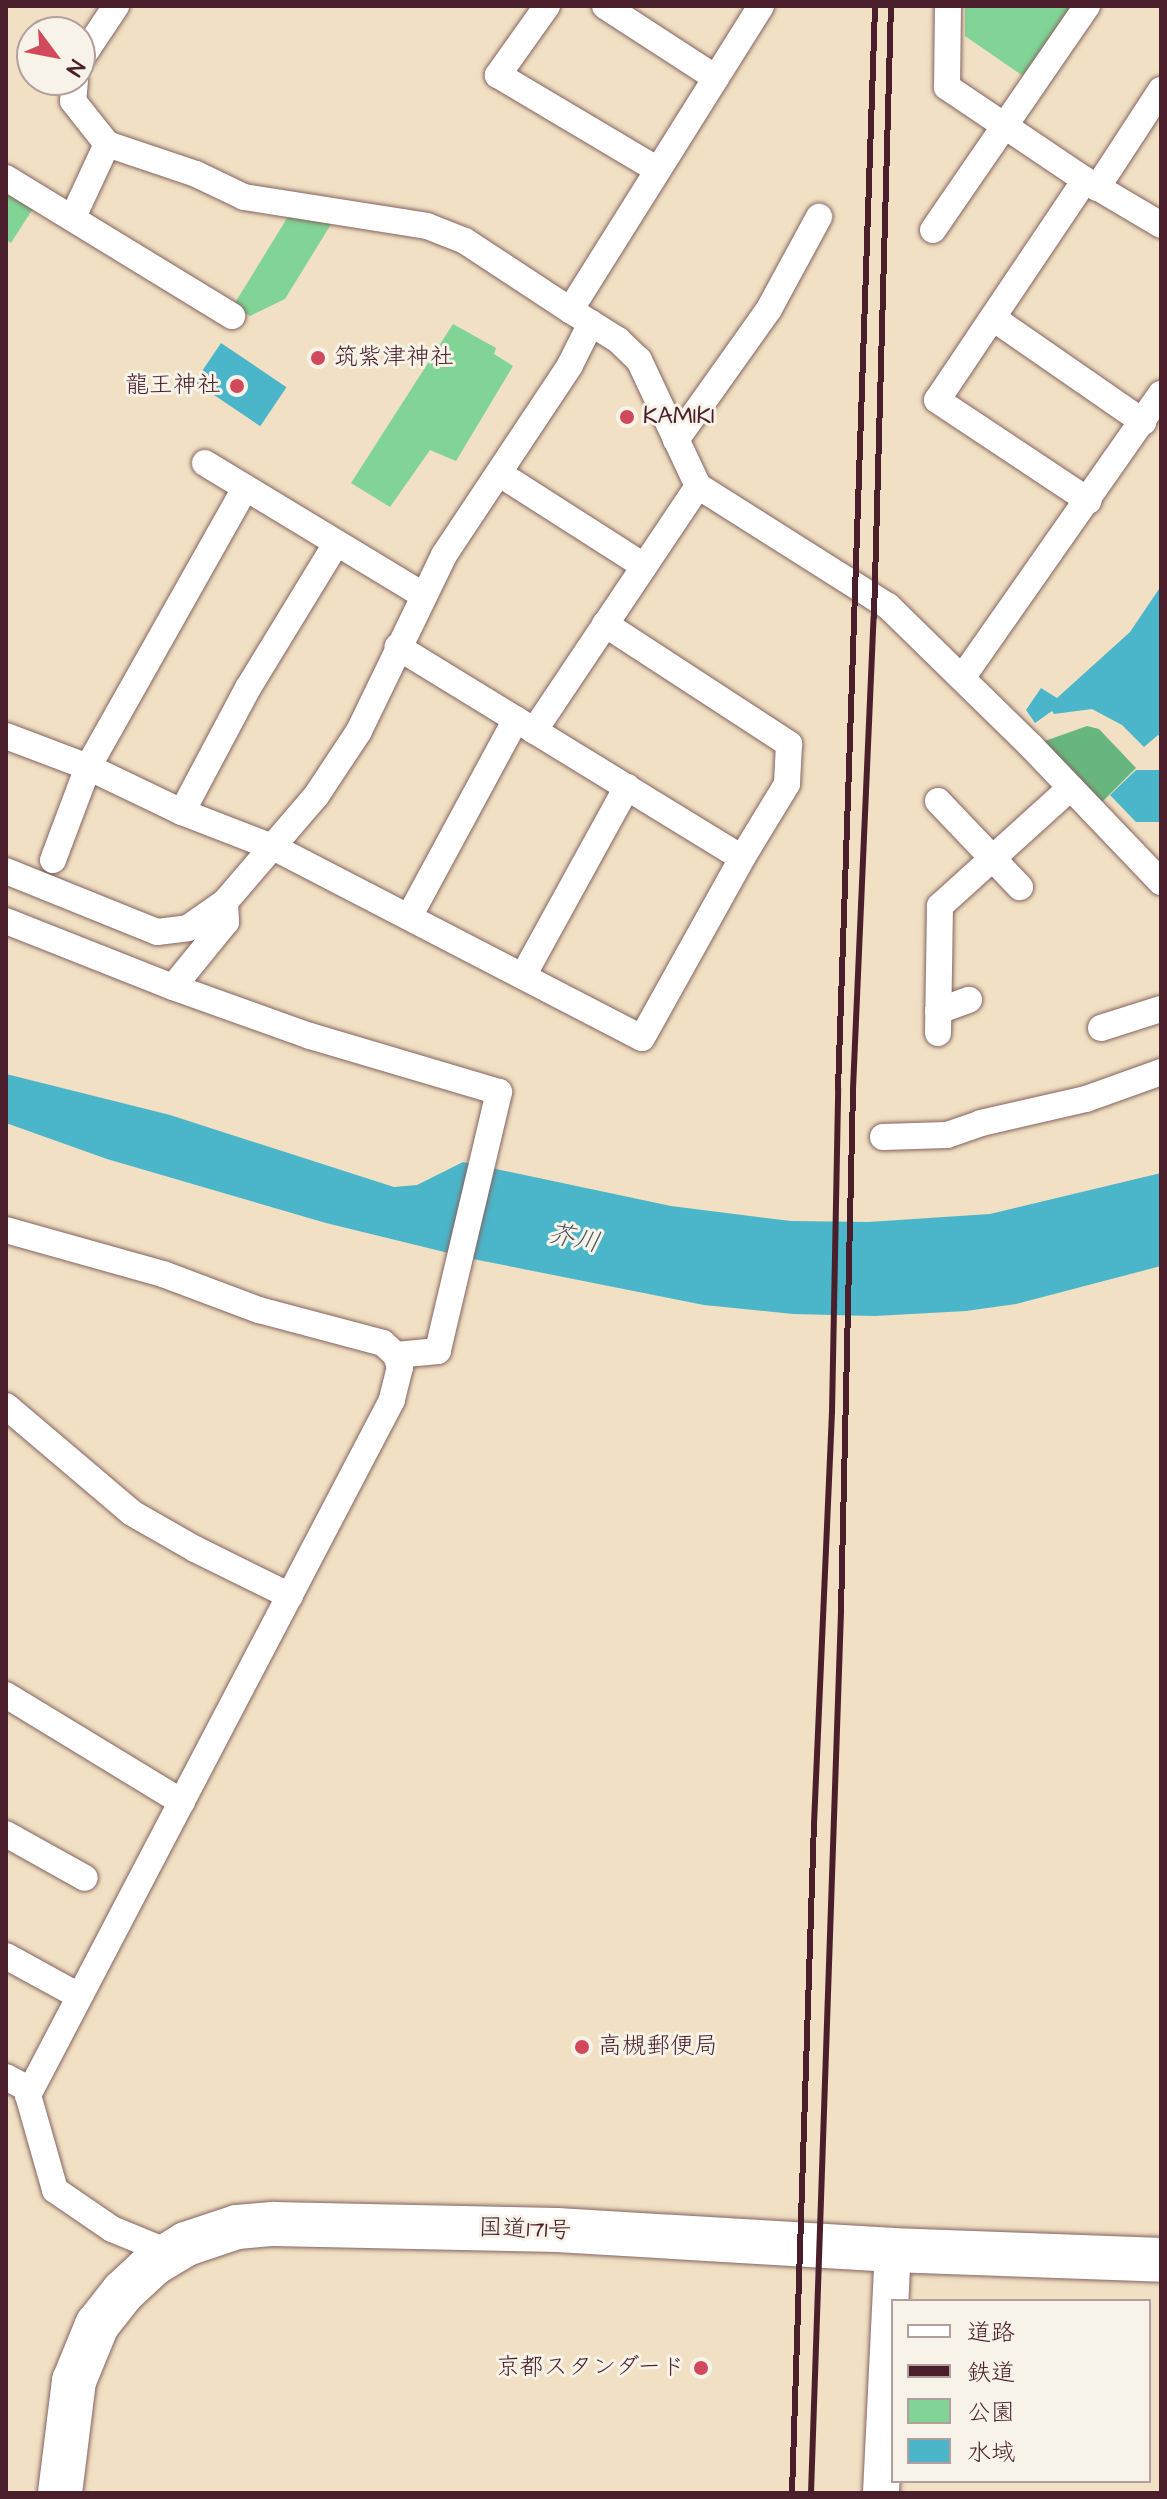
<!DOCTYPE html>
<meta charset="utf-8">
<style>
body{margin:0}
#map{position:relative;width:1167px;height:2499px;overflow:hidden;background:#f1e0c3;font-family:"Architects Daughter","Klee One",sans-serif}
div>[style]{position:absolute}
[style*='--x']{left:calc(var(--x)*1px);top:calc(var(--y)*1px);width:calc(var(--w)*1px);rotate:calc(var(--a)*1deg)}
.green>*{inset:0;background:#81d496}
.forest>*{inset:0;background:#68b67f}
.water>*{inset:0;background:#4bb5c9;transform-origin:0 0}
.roads{filter:drop-shadow(0 0 2px #846360) drop-shadow(0 0 2px #846360)}
.street>*{height:26px;margin:-13px;padding:0 13px;transform-origin:13px;border-radius:13px;background:#fff}
.secondary>*{height:36px;margin:-18px;padding:0 18px;transform-origin:18px;border-radius:18px;background:#fff}
.highway>*{height:44px;margin:-22px;padding:0 22px;transform-origin:22px;border-radius:22px;background:#fff}
.rail>*{height:6px;margin:-3px;padding:0 3px;transform-origin:3px;border-radius:3px;background:#4a1f2b}
.dots>*{width:22px;height:22px;translate:-50% -50%;box-sizing:border-box;border:4px solid #f7f3e8;border-radius:50%}
span{translate:-50% -50%;white-space:nowrap;text-align:center;line-height:1.15;-webkit-text-stroke:6px #f7f3e8;paint-order:stroke}
.poi-label{font-size:24px;color:#4a1f2b}
.left{translate:0 -50%;text-align:left}
.right{translate:-100% -50%;text-align:right}
.street-label{font-size:24px;color:#4a1f2b}
.water-label{font-size:26px;color:#4a5462;font-style:italic}
.frame{position:absolute;inset:0;border:8px solid #4a1f2b;pointer-events:none}
.legend{position:absolute;left:891px;top:2299px;width:260px;height:184px;box-sizing:border-box;background:#f7f3e8;border:2px solid #b29e9c;margin:0;padding:10px 14px;list-style:none;font-size:24px;color:#4a1f2b}
.legend li{display:flex;align-items:center;gap:16px;height:40px}
.legend b{width:40px;border:2px solid #b29e9c}
.north{position:absolute;left:16px;top:16px;width:80px;height:80px;box-sizing:border-box;background:#f7f3e8;border:2px solid #b29e9c;border-radius:50%;rotate:122deg;font-size:22px;font-weight:700;line-height:32px;text-align:center;color:#4a1f2b}
.north::after{content:'';display:block;margin:auto;width:28px;height:36px;background:#d1495b;clip-path:polygon(50% 0,100% 100%,50% 72%,0 100%)}
</style>
<div id="map">
<div class="green">
<div style="clip-path:polygon(965px 6px,1082px 6px,1032px 82px,965px 36px)"></div>
<div style="clip-path:polygon(6px 190px,34px 207px,11px 243px,6px 240px)"></div>
<div style="clip-path:polygon(289px 215px,333px 221px,285px 299px,250px 316px,233px 306px)"></div>
<div style="clip-path:polygon(453px 324px,496px 348px,494px 354px,513px 366px,456px 461px,430px 450px,390px 507px,351px 483px)"></div>
</div>
<div class="forest">
<div style="clip-path:polygon(1087px 726px,1099px 729px,1136px 768px,1102px 802px,1042px 742px)"></div>
</div>
<div class="water">
<div style="left:221px;top:343px;width:79px;height:47px;rotate:34deg"></div>
<div style="clip-path:polygon(1161px 586px,1161px 737px,1158px 735px,1144px 747px,1122px 725px,1092px 709px,1054px 714px,1052px 711px,1035px 723px,1026px 710px,1041px 688px,1057px 698px,1130px 632px)"></div>
<div style="clip-path:polygon(1136px 770px,1161px 770px,1159px 822px,1136px 822px,1110px 795px)"></div>
<div style="clip-path:polygon(6px 1074px,170px 1115px,394px 1187px,417px 1185px,463px 1162px,671px 1206px,791px 1221px,868px 1222px,990px 1214px,1161px 1173px,1161px 1266px,1016px 1304px,966px 1311px,875px 1316px,793px 1314px,704px 1305px,473px 1259px,326px 1223px,107px 1159px,6px 1123px)"></div>
</div>
<div class="roads">
<div class="street">
<div style="--x:547;--y:6;--w:85;--a:125.4"></div>
<div style="--x:498;--y:75;--w:186;--a:30.7"></div>
<div style="--x:605;--y:6;--w:132;--a:33"></div>
<div style="--x:761;--y:6;--w:359;--a:122.1"></div>
<div style="--x:570;--y:310;--w:57;--a:32"></div>
<div style="--x:618;--y:340;--w:29;--a:44"></div>
<div style="--x:639;--y:360;--w:139;--a:64.9"></div>
<div style="--x:698;--y:486;--w:225;--a:32.3"></div>
<div style="--x:888;--y:606;--w:200;--a:44.4"></div>
<div style="--x:1031;--y:746;--w:188;--a:46.3"></div>
<div style="--x:948;--y:6;--w:81;--a:90.7"></div>
<div style="--x:947;--y:87;--w:166;--a:34"></div>
<div style="--x:1085;--y:180;--w:88;--a:30.6"></div>
<div style="--x:80;--y:60;--w:65;--a:-56.3"></div>
<div style="--x:75;--y:80;--w:21;--a:95"></div>
<div style="--x:73;--y:101;--w:55;--a:51.7"></div>
<div style="--x:107;--y:144;--w:94;--a:18.6"></div>
<div style="--x:196;--y:174;--w:53;--a:25.6"></div>
<div style="--x:244;--y:197;--w:185;--a:9"></div>
<div style="--x:427;--y:226;--w:41;--a:21.5"></div>
<div style="--x:465;--y:241;--w:126;--a:33.3"></div>
<div style="--x:6;--y:178;--w:265;--a:31.4"></div>
<div style="--x:1085;--y:180;--w:265;--a:123.9"></div>
<div style="--x:937;--y:400;--w:182;--a:33.6"></div>
<div style="--x:1097;--y:188;--w:117;--a:-56.9"></div>
<div style="--x:73;--y:217;--w:81;--a:-65"></div>
<div style="--x:933;--y:230;--w:272;--a:-55.5"></div>
<div style="--x:993;--y:318;--w:183;--a:34.7"></div>
<div style="--x:676;--y:440;--w:161;--a:-54.6"></div>
<div style="--x:769;--y:309;--w:105;--a:-61.5"></div>
<div style="--x:205;--y:463;--w:255;--a:31.2"></div>
<div style="--x:500;--y:474;--w:171;--a:32.6"></div>
<div style="--x:605;--y:624;--w:220;--a:33.1"></div>
<div style="--x:789;--y:744;--w:40;--a:92.9"></div>
<div style="--x:787;--y:784;--w:87;--a:121.3"></div>
<div style="--x:962;--y:678;--w:347;--a:-55"></div>
<div style="--x:534;--y:731;--w:295;--a:-56.2"></div>
<div style="--x:6;--y:736;--w:88;--a:20.7"></div>
<div style="--x:88;--y:767;--w:104;--a:25.6"></div>
<div style="--x:182;--y:812;--w:100;--a:21.2"></div>
<div style="--x:275;--y:848;--w:413;--a:27.4"></div>
<div style="--x:642;--y:1038;--w:206;--a:-60.9"></div>
<div style="--x:742;--y:858;--w:404;--a:-148.5"></div>
<div style="--x:938;--y:801;--w:119;--a:46.4"></div>
<div style="--x:182;--y:812;--w:140;--a:-62"></div>
<div style="--x:248;--y:688;--w:169;--a:-58.6"></div>
<div style="--x:53;--y:860;--w:99;--a:-69.4"></div>
<div style="--x:88;--y:767;--w:320;--a:-60.6"></div>
<div style="--x:6;--y:871;--w:163;--a:22"></div>
<div style="--x:157;--y:932;--w:31;--a:-7"></div>
<div style="--x:188;--y:928;--w:45;--a:-35.1"></div>
<div style="--x:225;--y:902;--w:140;--a:-49.4"></div>
<div style="--x:316;--y:796;--w:78;--a:-56.5"></div>
<div style="--x:359;--y:731;--w:195;--a:-64.2"></div>
<div style="--x:444;--y:555;--w:228;--a:-56.4"></div>
<div style="--x:570;--y:365;--w:47;--a:-63.4"></div>
<div style="--x:409;--y:917;--w:225;--a:-61.6"></div>
<div style="--x:6;--y:921;--w:180;--a:21.6"></div>
<div style="--x:173;--y:987;--w:145;--a:19.7"></div>
<div style="--x:310;--y:1036;--w:197;--a:16.5"></div>
<div style="--x:499;--y:1092;--w:266;--a:103.3"></div>
<div style="--x:438;--y:1351;--w:42;--a:174.6"></div>
<div style="--x:523;--y:976;--w:216;--a:-61.2"></div>
<div style="--x:173;--y:987;--w:84;--a:-50.8"></div>
<div style="--x:226;--y:922;--w:20;--a:-93"></div>
<div style="--x:938;--y:1011;--w:33;--a:-20"></div>
<div style="--x:1101;--y:1028;--w:63;--a:-17.6"></div>
<div style="--x:938;--y:1033;--w:127;--a:-89.1"></div>
<div style="--x:940;--y:906;--w:176;--a:-42.2"></div>
<div style="--x:883;--y:1137;--w:64;--a:-1.8"></div>
<div style="--x:947;--y:1135;--w:36;--a:-19"></div>
<div style="--x:981;--y:1123;--w:108;--a:-12.9"></div>
<div style="--x:1086;--y:1099;--w:80;--a:-19.8"></div>
<div style="--x:6;--y:1230;--w:163;--a:15.7"></div>
<div style="--x:163;--y:1274;--w:103;--a:20.6"></div>
<div style="--x:259;--y:1310;--w:128;--a:14.9"></div>
<div style="--x:383;--y:1343;--w:18;--a:43"></div>
<div style="--x:396;--y:1355;--w:13;--a:72"></div>
<div style="--x:400;--y:1367;--w:34;--a:104"></div>
<div style="--x:392;--y:1400;--w:785;--a:117.64"></div>
<div style="--x:28;--y:2095;--w:99;--a:74.1"></div>
<div style="--x:55;--y:2190;--w:69;--a:34.4"></div>
<div style="--x:112;--y:2229;--w:63;--a:22.5"></div>
<div style="--x:6;--y:1406;--w:165;--a:40.3"></div>
<div style="--x:132;--y:1513;--w:73;--a:29.7"></div>
<div style="--x:195;--y:1549;--w:106;--a:26.3"></div>
<div style="--x:6;--y:1695;--w:206;--a:31.3"></div>
<div style="--x:6;--y:1834;--w:90;--a:29.1"></div>
<div style="--x:6;--y:1956;--w:83;--a:28.7"></div>
<div style="--x:6;--y:2077;--w:27;--a:28"></div>
</div>
<div class="secondary">
<div style="--x:881;--y:2493;--w:243;--a:-87.2"></div>
</div>
<div class="highway">
<div style="--x:60;--y:2493;--w:113;--a:-82.9"></div>
<div style="--x:74;--y:2381;--w:61;--a:-67.7"></div>
<div style="--x:97;--y:2325;--w:42;--a:-51.8"></div>
<div style="--x:123;--y:2292;--w:41;--a:-43"></div>
<div style="--x:153;--y:2264;--w:39;--a:-31"></div>
<div style="--x:186;--y:2244;--w:54;--a:-18.4"></div>
<div style="--x:237;--y:2227;--w:36;--a:-5"></div>
<div style="--x:273;--y:2224;--w:284;--a:1.2"></div>
<div style="--x:557;--y:2230;--w:337;--a:3.4"></div>
<div style="--x:893;--y:2250;--w:268;--a:2.1"></div>
</div>
</div>
<div class="rail">
<div style="--x:792;--y:2493;--w:669;--a:-88.12"></div>
<div style="--x:814;--y:1824;--w:412;--a:-87.5"></div>
<div style="--x:832;--y:1412;--w:323;--a:-88.9"></div>
<div style="--x:838;--y:1089;--w:1084;--a:-88.04"></div>
<div style="--x:811;--y:2493;--w:883;--a:-88.05"></div>
<div style="--x:841;--y:1611;--w:522;--a:-88.68"></div>
<div style="--x:853;--y:1089;--w:472;--a:-87.5"></div>
<div style="--x:874;--y:617;--w:611;--a:-88.41"></div>
</div>
<div class="dots">
<div style="left:318px;top:358px;background:#d1495b"></div>
<div style="left:237px;top:386px;background:#d1495b"></div>
<div style="left:627px;top:417px;background:#d1495b"></div>
<div style="left:582px;top:2047px;background:#d1495b"></div>
<div style="left:701px;top:2368px;background:#d1495b"></div>
</div>
<div class="poi-label">
<span class="left" style="left:334px;top:358px">筑紫津神社</span>
<span class="right" style="left:221px;top:386px">龍王神社</span>
<span class="left" style="left:643px;top:417px">KAMIKI</span>
<span class="left" style="left:598px;top:2047px">高槻郵便局</span>
<span class="right" style="left:685px;top:2368px">京都スタンダード</span>
</div>
<div class="street-label">
<span style="left:525px;top:2230px;rotate:2deg">国道171号</span>
</div>
<div class="water-label">
<span style="left:574px;top:1239px;rotate:12deg">芥川</span>
</div>
<div class="frame"></div>
<ul class="legend">
<li><b style="height:10px;background:#fff"></b>道路</li>
<li><b style="height:10px;background:#4a1f2b"></b>鉄道</li>
<li><b style="height:22px;background:#81d496"></b>公園</li>
<li><b style="height:22px;background:#4bb5c9"></b>水域</li>
</ul>
<div class="north">N</div>
</div>
